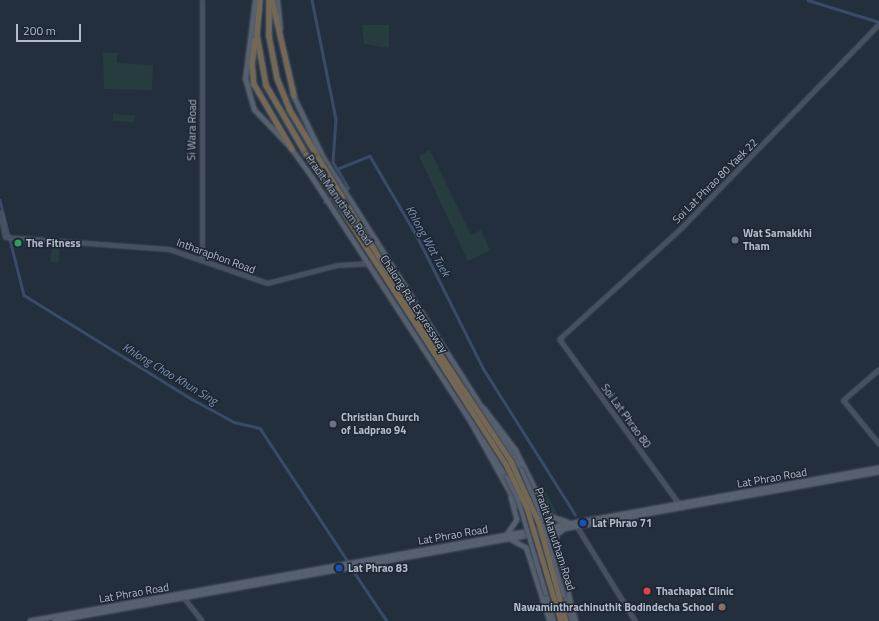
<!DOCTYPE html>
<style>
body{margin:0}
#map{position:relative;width:879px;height:621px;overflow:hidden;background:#242f3e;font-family:"Titillium Web",sans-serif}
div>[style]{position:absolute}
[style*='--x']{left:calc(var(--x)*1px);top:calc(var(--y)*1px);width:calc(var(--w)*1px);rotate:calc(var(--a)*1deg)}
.green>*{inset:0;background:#263c3f;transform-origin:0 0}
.canal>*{height:2.5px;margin:-1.25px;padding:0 1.25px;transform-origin:1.25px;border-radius:1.25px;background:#394c67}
.roads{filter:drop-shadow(0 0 1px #565f6c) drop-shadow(0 0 1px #565f6c)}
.secondary>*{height:3px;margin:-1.5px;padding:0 1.5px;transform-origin:1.5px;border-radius:1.5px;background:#465061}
.primary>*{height:3.5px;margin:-1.75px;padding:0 1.75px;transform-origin:1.75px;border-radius:1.75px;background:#56606e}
.highway>*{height:4.5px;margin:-2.25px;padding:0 2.25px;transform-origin:2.25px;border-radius:2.25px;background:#746855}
.rail>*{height:1px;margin-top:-0.5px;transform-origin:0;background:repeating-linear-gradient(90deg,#5a6575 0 4px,transparent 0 8px)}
.bridges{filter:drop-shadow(0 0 1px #414a57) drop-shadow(0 0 1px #414a57)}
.primary-bridge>*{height:3.5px;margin:-1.75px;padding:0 1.75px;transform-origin:1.75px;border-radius:1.75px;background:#56606e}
.highway-bridge>*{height:4.5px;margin:-2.25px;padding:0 2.25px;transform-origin:2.25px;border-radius:2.25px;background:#746855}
.dots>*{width:11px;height:11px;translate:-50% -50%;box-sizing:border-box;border:2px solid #1d2633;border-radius:50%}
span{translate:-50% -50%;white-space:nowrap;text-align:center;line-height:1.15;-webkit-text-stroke:3px #1d2633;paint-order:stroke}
.street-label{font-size:11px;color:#b4bcc9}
.poi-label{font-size:11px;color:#b4bcc9;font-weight:700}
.left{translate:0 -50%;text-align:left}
.right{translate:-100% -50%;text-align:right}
.water-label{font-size:12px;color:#7c92b1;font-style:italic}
.scale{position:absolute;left:16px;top:24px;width:65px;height:18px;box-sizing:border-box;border:2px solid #b4bcc9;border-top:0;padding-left:5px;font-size:12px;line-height:14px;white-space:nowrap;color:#b4bcc9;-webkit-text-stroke:3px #1d2633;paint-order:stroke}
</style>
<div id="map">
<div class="green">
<div style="clip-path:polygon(362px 25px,389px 25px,389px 48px,364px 44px)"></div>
<div style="clip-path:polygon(103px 52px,117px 53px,117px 63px,153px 65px,152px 90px,104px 89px)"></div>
<div style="left:113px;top:114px;width:22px;height:7px;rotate:3deg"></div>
<div style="clip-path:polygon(430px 150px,471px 235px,481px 230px,490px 250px,468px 261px,419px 156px)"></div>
<div style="left:53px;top:239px;width:8px;height:23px;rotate:7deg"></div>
<div style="clip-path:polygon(541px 486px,546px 493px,560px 519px,549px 513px)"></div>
</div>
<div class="canal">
<div style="--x:312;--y:0;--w:121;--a:78.6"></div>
<div style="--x:336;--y:119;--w:43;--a:94"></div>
<div style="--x:333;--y:162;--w:8;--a:60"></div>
<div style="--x:337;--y:169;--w:35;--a:-22"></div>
<div style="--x:370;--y:156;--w:93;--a:59.6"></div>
<div style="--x:417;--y:236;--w:148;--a:63.4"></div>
<div style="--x:483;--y:368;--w:173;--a:57.8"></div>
<div style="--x:808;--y:0;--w:74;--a:17.2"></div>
<div style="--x:0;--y:200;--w:98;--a:75.8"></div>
<div style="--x:24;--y:295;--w:198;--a:31.8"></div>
<div style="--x:192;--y:399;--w:48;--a:28.7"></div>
<div style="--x:234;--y:422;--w:27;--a:13"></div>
<div style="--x:260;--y:428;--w:158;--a:56.6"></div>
<div style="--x:324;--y:202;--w:28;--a:-30"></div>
<div style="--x:348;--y:188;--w:22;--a:-120"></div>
<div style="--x:352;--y:569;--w:63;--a:56.1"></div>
</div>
<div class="roads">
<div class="secondary">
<div style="--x:0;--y:212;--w:25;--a:79"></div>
<div style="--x:5;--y:237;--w:164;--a:4.2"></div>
<div style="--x:169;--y:249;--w:104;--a:19.1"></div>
<div style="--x:267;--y:283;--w:72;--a:-14.4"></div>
<div style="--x:337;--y:265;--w:33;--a:-3"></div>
<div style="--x:202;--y:260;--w:260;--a:-90"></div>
<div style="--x:879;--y:369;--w:48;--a:139.3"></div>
<div style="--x:843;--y:400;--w:57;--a:50.7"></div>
<div style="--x:679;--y:504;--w:204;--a:-126"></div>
<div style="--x:559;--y:339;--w:166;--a:-42.3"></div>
<div style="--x:682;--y:227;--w:283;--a:-45.9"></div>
<div style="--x:577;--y:527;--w:110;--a:58.3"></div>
<div style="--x:184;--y:598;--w:29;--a:52"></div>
</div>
<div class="primary">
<div style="--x:256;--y:0;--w:80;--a:97.2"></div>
<div style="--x:246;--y:79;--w:32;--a:74"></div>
<div style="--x:255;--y:110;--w:54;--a:46.5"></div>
<div style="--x:292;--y:149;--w:36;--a:54"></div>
<div style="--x:313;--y:178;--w:356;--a:57"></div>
<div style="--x:278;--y:0;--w:29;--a:84"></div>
<div style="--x:293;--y:94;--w:71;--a:64.2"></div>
<div style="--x:324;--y:158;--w:370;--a:57.6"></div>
<div style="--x:484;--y:408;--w:53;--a:52.7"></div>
<div style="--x:516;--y:450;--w:74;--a:63.4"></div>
<div style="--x:549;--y:516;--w:19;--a:18"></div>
<div style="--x:465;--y:411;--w:107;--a:60.8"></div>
<div style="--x:517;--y:504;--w:6;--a:39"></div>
<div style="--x:522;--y:508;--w:9;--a:-6"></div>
<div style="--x:531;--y:507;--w:6;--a:-39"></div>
<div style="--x:536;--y:503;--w:8;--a:-83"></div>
<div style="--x:564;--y:530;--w:9;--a:144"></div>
<div style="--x:557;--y:535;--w:9;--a:96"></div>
<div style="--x:556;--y:544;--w:80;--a:75.4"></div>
<div style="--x:508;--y:533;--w:16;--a:-55"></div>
<div style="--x:517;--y:520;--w:23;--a:-105"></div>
<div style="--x:512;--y:540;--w:17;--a:28"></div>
<div style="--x:527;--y:548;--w:77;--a:72.5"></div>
<div style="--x:534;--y:569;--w:12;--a:-76"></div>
<div style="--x:537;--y:557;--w:8;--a:-30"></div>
<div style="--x:544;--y:553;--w:7;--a:8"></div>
<div style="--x:551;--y:554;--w:12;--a:48"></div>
<div style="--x:546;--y:593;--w:29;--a:74"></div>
<div style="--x:564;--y:595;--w:27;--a:73"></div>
<div style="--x:30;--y:621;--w:863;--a:-10.22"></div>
<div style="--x:55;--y:621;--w:837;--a:-10.25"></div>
</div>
<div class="highway">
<div style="--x:260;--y:0;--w:35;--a:95"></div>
<div style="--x:257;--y:35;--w:51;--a:79.8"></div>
<div style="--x:266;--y:85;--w:80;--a:59.9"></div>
<div style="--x:269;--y:0;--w:36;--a:90"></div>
<div style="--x:269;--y:36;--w:43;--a:79.2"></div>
<div style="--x:277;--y:78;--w:35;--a:68"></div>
<div style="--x:290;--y:110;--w:55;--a:59.2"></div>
<div style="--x:272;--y:0;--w:98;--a:77"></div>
<div style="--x:255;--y:40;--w:23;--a:97"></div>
<div style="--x:252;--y:63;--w:21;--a:85"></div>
<div style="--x:254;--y:84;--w:75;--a:59.7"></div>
</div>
</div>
<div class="rail">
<div style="--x:45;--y:621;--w:848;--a:-10.26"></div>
</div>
<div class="bridges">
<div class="primary-bridge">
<div style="--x:522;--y:470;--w:40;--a:66.6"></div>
<div style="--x:538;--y:507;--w:92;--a:73.5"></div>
<div style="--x:507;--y:477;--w:27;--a:63"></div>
<div style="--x:519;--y:501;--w:96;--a:73.6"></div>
</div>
<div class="highway-bridge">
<div style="--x:306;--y:154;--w:369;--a:57.2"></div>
<div style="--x:506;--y:464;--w:49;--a:64.5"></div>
<div style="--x:527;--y:508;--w:118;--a:73.3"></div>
<div style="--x:318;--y:157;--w:177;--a:58.6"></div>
<div style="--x:410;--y:308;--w:183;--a:56.6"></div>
<div style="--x:511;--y:461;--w:68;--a:65.7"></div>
<div style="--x:539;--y:523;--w:102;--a:74.6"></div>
</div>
</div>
<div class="dots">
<div style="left:735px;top:240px;background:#6b7280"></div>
<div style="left:18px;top:243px;background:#2e9e5b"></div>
<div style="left:333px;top:424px;background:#6b7280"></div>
<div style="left:583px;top:523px;background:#1a4fb4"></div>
<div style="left:339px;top:568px;background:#1a4fb4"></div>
<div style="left:647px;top:591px;background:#e0444e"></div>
<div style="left:722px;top:607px;background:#8d6e63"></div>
</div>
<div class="street-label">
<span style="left:192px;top:130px;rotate:-89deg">Si Wara Road</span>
<span style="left:715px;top:181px;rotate:-45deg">Soi Lat Phrao 80 Yaek 22</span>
<span style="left:339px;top:200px;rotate:55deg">Pradit Manutham Road</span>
<span style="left:216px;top:256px;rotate:20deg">Intharaphon Road</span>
<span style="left:414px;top:304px;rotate:57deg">Chalong Rat Expressway</span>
<span style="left:626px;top:416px;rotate:54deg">Soi Lat Phrao 80</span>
<span style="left:772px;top:478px;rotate:-10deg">Lat Phrao Road</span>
<span style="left:453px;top:535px;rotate:-10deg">Lat Phrao Road</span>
<span style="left:555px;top:539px;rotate:72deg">Pradit Manutham Road</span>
<span style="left:134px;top:593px;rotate:-10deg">Lat Phrao Road</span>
</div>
<div class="poi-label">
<span class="left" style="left:743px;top:240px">Wat Samakkhi<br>Tham</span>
<span class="left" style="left:26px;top:243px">The Fitness</span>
<span class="left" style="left:341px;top:424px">Christian Church<br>of Ladprao 94</span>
<span class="left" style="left:592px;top:523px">Lat Phrao 71</span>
<span class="left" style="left:348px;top:568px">Lat Phrao 83</span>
<span class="left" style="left:656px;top:591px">Thachapat Clinic</span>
<span class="right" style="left:714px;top:607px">Nawaminthrachinuthit Bodindecha School</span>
</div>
<div class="water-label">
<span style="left:428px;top:241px;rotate:61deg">Khlong Wat Tuek</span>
<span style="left:170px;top:374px;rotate:31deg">Khlong Chao Khun Sing</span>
</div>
<div class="scale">200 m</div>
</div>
